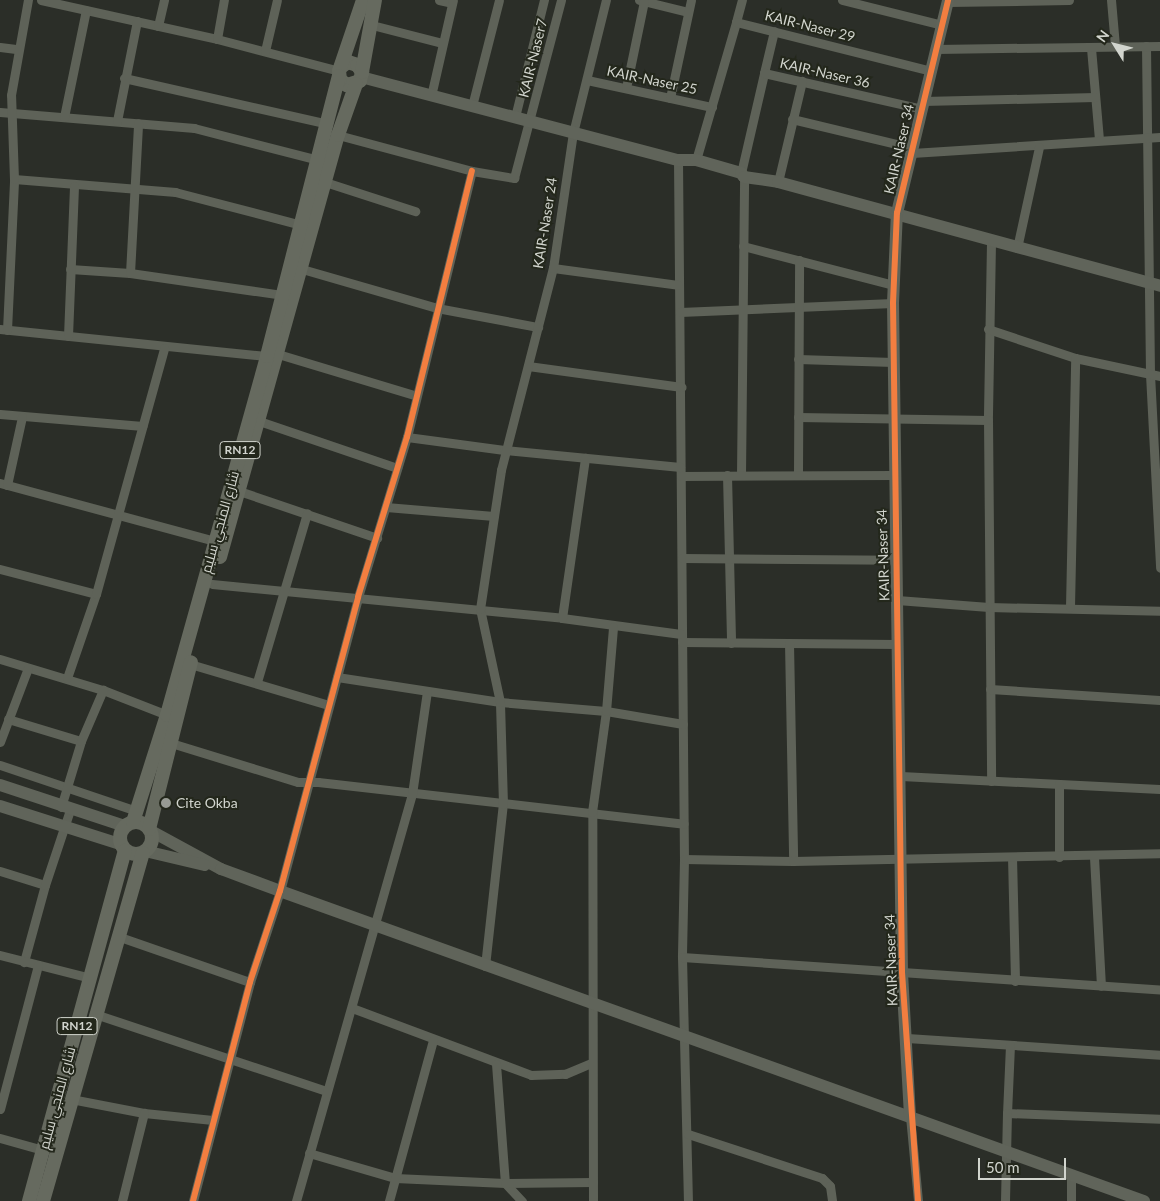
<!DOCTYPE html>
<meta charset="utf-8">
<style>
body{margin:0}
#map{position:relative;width:1160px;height:1201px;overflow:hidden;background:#2b2e28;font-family:Lato,Cairo,sans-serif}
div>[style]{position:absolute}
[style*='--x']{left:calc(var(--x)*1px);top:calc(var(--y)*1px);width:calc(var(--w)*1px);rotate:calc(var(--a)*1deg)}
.street>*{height:9px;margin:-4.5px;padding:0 4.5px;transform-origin:4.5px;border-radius:4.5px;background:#5e6258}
.secondary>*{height:12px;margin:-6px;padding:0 6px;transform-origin:6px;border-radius:6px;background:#60645a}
.primary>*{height:14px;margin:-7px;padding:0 7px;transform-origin:7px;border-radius:7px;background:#666a5f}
.primary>.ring{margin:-7px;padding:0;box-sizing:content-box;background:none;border:14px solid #666a5f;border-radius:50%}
.cycleway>*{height:6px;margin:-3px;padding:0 3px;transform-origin:3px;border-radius:3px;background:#f27e40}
.dots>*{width:14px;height:14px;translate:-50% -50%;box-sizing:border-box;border:2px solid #23271b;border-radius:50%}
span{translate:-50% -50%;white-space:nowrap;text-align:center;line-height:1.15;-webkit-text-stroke:4px #23271b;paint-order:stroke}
.shield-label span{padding:1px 4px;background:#23271b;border:1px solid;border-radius:4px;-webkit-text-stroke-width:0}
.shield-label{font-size:12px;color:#d2d5ce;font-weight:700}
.street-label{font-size:14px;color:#d2d5ce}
.poi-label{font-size:14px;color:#d2d5ce}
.left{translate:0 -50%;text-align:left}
.north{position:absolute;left:1090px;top:20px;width:50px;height:50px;-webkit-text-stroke:4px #23271b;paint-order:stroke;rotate:306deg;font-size:14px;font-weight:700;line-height:20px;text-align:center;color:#d2d5ce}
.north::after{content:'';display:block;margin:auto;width:18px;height:22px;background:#d2d5ce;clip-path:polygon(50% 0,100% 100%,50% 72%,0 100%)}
.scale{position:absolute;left:978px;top:1158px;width:88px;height:22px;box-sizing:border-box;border:2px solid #d2d5ce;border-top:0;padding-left:6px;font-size:15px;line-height:18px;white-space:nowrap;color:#d2d5ce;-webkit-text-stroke:4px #23271b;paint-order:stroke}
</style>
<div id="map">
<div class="street">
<div style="--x:41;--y:0;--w:180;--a:12.5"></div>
<div style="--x:217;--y:39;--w:126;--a:14.7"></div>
<div style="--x:439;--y:0;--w:13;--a:13"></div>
<div style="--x:639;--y:0;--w:50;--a:13.8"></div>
<div style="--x:842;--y:0;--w:103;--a:14"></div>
<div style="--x:1111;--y:0;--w:46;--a:85"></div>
<div style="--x:948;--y:2;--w:121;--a:-0.9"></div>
<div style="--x:736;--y:22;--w:23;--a:-75"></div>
<div style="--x:368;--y:24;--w:76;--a:14.4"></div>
<div style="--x:158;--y:26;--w:27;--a:-77"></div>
<div style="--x:217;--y:39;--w:40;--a:-80"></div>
<div style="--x:1146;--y:46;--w:328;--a:89.3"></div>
<div style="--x:1150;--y:374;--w:194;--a:87"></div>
<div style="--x:0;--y:47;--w:16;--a:7"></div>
<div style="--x:1091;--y:48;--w:91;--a:85"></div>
<div style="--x:936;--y:49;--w:224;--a:-0.8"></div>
<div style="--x:265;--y:51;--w:52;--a:-76.8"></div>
<div style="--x:764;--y:73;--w:43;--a:-76.6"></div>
<div style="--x:124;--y:78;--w:209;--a:12.7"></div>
<div style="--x:587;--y:80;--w:128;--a:12.2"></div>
<div style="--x:626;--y:88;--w:89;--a:-78.3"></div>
<div style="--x:431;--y:96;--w:98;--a:-77.1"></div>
<div style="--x:670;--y:98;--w:100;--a:-77.9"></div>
<div style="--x:923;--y:101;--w:172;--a:-1.3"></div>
<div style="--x:472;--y:106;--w:109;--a:-75.7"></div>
<div style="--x:0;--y:112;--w:195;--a:4.7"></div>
<div style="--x:194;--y:128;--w:129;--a:14.4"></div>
<div style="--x:64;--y:117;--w:109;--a:-78.4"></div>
<div style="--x:515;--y:117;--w:121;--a:-76.1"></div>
<div style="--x:792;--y:119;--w:124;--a:13.5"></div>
<div style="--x:117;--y:121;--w:102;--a:-78.7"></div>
<div style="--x:338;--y:135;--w:139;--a:15"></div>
<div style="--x:472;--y:171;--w:43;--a:9.5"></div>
<div style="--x:514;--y:178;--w:184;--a:-75.2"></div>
<div style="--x:912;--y:153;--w:249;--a:-3.7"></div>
<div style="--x:678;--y:160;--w:699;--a:89.51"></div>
<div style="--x:684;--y:859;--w:98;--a:91.2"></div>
<div style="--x:682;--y:957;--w:244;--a:88.6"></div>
<div style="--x:696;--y:160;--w:144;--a:-73.8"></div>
<div style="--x:736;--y:22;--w:201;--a:14.1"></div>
<div style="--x:741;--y:173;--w:103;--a:-77"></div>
<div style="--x:764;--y:73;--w:162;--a:12.8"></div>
<div style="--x:14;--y:179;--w:162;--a:4.6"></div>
<div style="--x:175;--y:192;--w:131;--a:14.6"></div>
<div style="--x:325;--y:182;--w:95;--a:17.9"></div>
<div style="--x:778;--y:182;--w:104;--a:-76.6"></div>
<div style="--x:991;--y:242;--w:178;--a:91"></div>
<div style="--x:988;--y:420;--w:361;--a:89.5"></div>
<div style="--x:743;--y:246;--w:156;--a:14.5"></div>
<div style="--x:1017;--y:248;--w:103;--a:-77.7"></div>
<div style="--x:553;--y:268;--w:126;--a:7.7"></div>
<div style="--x:70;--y:269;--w:60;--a:3.8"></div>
<div style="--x:130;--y:273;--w:155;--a:8.2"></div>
<div style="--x:302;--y:269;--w:141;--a:16.1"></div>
<div style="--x:437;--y:308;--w:103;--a:10.7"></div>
<div style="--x:130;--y:273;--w:150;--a:-86.9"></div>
<div style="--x:680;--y:312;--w:213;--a:-2.4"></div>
<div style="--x:0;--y:329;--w:268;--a:5.8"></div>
<div style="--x:988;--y:329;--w:92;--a:18.4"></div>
<div style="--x:1075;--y:358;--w:87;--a:12"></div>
<div style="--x:7;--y:330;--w:151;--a:-87.3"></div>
<div style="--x:14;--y:179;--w:84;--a:-92"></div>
<div style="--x:11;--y:95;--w:97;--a:-79.9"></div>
<div style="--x:68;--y:336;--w:150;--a:-87.7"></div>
<div style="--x:278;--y:354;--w:142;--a:16.8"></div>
<div style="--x:798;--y:359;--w:95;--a:1.8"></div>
<div style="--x:528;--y:366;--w:155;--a:7.8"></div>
<div style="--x:0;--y:414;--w:143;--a:4.8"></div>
<div style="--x:798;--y:417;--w:190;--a:0.9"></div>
<div style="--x:259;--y:421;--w:146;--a:18.8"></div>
<div style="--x:407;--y:437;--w:98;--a:7.6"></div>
<div style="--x:504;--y:450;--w:177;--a:5.5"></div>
<div style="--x:798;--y:473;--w:213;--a:-89.7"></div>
<div style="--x:727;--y:475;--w:168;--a:88.6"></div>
<div style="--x:741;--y:475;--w:298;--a:-89.4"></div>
<div style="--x:681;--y:476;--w:213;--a:-0.3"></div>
<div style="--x:0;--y:483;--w:223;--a:15.1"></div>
<div style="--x:7;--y:485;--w:70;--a:-77.6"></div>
<div style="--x:239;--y:491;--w:146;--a:18.8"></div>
<div style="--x:386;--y:507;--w:108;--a:4.8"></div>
<div style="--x:682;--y:558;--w:212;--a:0.5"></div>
<div style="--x:0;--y:569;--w:99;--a:14.6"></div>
<div style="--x:212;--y:584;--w:352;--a:5.5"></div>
<div style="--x:562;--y:618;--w:120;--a:7.7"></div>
<div style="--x:897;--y:600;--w:92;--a:4.4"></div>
<div style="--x:989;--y:607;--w:171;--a:1.3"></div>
<div style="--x:1070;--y:607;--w:249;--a:-88.8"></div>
<div style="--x:562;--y:618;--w:162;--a:-81.8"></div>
<div style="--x:682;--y:642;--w:215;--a:0.5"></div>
<div style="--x:789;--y:643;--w:218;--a:88.9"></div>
<div style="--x:0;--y:659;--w:108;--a:16.8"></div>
<div style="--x:103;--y:690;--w:69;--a:21.3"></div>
<div style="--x:190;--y:664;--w:144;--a:16.5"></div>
<div style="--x:337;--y:677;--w:165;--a:8.7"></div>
<div style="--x:500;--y:702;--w:106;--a:4.9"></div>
<div style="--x:606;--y:711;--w:78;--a:9.6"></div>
<div style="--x:67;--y:678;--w:89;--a:-71"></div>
<div style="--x:96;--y:594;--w:255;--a:-74.5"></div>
<div style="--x:257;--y:682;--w:176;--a:-73.5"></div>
<div style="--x:990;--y:689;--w:170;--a:3.7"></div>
<div style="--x:8;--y:719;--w:76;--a:16.8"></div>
<div style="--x:0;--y:742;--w:79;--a:-69.3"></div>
<div style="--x:171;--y:743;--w:133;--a:17.1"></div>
<div style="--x:298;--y:782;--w:20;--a:0"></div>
<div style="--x:318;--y:782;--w:368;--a:6.5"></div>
<div style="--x:0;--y:765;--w:145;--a:18.6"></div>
<div style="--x:901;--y:776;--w:259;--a:2.9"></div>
<div style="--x:1059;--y:784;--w:73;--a:90"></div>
<div style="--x:61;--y:807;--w:69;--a:-73.1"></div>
<div style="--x:81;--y:741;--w:56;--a:-66.7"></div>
<div style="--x:1012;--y:857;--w:124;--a:88.6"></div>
<div style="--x:1094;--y:857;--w:129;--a:86.9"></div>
<div style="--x:684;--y:859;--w:109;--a:1.1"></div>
<div style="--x:793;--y:861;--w:367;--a:-1.2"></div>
<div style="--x:0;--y:871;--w:47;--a:17.3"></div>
<div style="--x:45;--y:885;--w:80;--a:105.3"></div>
<div style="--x:45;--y:885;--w:79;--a:-71.6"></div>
<div style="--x:117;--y:936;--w:141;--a:19.1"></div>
<div style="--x:0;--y:955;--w:93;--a:14.3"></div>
<div style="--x:682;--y:957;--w:479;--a:3.9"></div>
<div style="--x:485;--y:966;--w:163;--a:-83.7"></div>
<div style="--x:503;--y:804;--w:102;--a:-91.7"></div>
<div style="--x:500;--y:702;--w:95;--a:-102.1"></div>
<div style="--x:480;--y:609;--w:141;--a:-81.4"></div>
<div style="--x:501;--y:470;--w:209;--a:-75.6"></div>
<div style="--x:553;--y:268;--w:136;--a:-81.6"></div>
<div style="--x:573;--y:133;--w:137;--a:-76.1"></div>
<div style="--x:352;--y:1008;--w:191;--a:20.5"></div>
<div style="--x:531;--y:1075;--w:34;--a:-2"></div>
<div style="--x:565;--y:1074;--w:28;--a:-23"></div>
<div style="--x:95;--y:1014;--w:243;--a:18.4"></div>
<div style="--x:907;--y:1038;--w:254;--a:3.8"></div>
<div style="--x:1010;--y:1045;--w:68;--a:92.5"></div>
<div style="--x:1007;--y:1113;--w:153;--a:2.2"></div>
<div style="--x:496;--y:1064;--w:119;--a:85.7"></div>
<div style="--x:505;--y:1183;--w:25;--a:47"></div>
<div style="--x:71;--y:1099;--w:74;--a:10.9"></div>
<div style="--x:144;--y:1113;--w:69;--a:5.8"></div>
<div style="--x:0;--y:1109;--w:149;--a:-75.2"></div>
<div style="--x:910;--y:1116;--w:85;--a:84.6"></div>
<div style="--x:688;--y:1134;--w:141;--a:18.2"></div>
<div style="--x:822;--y:1178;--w:11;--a:45"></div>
<div style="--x:830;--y:1186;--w:15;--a:82"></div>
<div style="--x:0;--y:1138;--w:45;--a:15.6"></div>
<div style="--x:309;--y:1153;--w:90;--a:16.2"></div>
<div style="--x:395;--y:1178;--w:110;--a:2.6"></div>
<div style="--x:505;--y:1183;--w:88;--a:-0.7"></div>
<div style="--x:122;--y:1201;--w:91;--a:-76"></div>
<div style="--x:193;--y:1201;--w:226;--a:-75.4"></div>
<div style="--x:250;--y:982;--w:96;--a:-71.8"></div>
<div style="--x:280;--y:891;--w:304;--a:-75.1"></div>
<div style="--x:358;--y:597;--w:167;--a:-73"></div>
<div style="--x:407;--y:437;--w:274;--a:-76.3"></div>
<div style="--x:296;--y:1201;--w:423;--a:-74.1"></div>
<div style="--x:412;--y:794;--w:104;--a:-81.7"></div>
<div style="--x:389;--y:1201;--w:167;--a:-74.7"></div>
<div style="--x:593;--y:1201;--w:389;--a:-90.1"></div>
<div style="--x:592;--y:812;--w:102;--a:-82.1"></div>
<div style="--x:606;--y:711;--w:84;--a:-85.2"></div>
<div style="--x:1005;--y:1201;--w:88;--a:-88.7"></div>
<div style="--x:1071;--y:1201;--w:26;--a:-90"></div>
</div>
<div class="secondary">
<div style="--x:361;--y:77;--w:328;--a:14.7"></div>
<div style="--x:678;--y:160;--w:18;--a:0"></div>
<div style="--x:696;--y:160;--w:47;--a:16.1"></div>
<div style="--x:741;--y:173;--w:5;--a:53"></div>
<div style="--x:744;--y:177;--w:34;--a:8"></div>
<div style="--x:778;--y:182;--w:396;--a:15.2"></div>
<div style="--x:0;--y:785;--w:132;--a:18.2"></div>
<div style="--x:0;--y:806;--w:126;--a:17.6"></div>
<div style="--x:151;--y:831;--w:80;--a:28.5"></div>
<div style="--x:221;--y:869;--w:63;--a:20.4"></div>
<div style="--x:280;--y:891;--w:918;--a:19.74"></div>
<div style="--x:145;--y:851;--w:61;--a:13.3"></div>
<div style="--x:910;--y:1116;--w:144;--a:-93.2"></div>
<div style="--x:902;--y:972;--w:669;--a:-90.77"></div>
<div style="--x:893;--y:303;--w:90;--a:-87.5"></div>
<div style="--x:897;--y:213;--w:219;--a:-76.5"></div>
</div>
<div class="primary">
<div style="--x:341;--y:67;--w:9;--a:-36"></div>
<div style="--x:348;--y:62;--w:9;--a:18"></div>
<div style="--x:357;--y:65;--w:9;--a:54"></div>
<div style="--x:362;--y:72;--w:9;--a:103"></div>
<div style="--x:360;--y:81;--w:14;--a:163"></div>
<div style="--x:347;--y:85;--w:9;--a:-144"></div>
<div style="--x:340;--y:80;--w:9;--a:-96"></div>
<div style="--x:339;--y:71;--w:75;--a:-71.3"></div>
<div style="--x:362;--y:72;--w:73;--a:-79.8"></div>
<div style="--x:220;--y:557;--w:438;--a:-74.4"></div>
<div style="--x:338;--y:135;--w:54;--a:-70.6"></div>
<div class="ring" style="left:120px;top:822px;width:18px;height:18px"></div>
<div style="--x:133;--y:822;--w:112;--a:-72.4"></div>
<div style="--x:167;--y:715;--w:373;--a:-74.4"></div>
<div style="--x:267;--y:356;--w:289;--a:-75.6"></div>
<div style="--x:149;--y:829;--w:172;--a:-75.9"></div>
<div style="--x:29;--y:1201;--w:363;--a:-74.7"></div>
<div style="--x:43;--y:1201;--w:362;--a:-74"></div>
</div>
<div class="cycleway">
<div style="--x:193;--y:1201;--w:226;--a:-75.4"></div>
<div style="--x:250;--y:982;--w:96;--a:-71.8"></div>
<div style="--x:280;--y:891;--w:304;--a:-75.1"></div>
<div style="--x:358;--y:597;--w:167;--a:-73"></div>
<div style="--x:407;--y:437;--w:274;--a:-76.3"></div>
<div style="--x:918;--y:1201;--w:230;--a:-94"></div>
<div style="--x:902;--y:972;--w:669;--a:-90.77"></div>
<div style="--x:893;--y:303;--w:90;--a:-87.5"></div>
<div style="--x:897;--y:213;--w:219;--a:-76.5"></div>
</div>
<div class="dots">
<div style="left:166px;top:803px;background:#989b94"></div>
</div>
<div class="shield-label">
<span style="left:240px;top:450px">RN12</span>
<span style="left:77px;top:1026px">RN12</span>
</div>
<div class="street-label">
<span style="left:810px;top:26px;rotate:14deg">KAIR-Naser 29</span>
<span style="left:533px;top:58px;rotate:-76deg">KAIR-Naser7</span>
<span style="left:825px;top:73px;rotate:13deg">KAIR-Naser 36</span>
<span style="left:652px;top:80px;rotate:12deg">KAIR-Naser 25</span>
<span style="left:899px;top:149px;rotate:-77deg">KAIR-Naser 34</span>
<span style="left:545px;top:223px;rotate:-81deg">KAIR-Naser 24</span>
<span style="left:220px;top:522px;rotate:-74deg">شارع المنجي سليم</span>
<span style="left:883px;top:555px;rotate:-92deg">KAIR-Naser 34</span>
<span style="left:891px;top:960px;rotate:-92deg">KAIR-Naser 34</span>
<span style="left:57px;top:1098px;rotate:-75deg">شارع المنجي سليم</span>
</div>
<div class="poi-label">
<span class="left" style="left:176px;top:803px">Cite Okba</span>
</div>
<div class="north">N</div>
<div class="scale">50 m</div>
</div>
